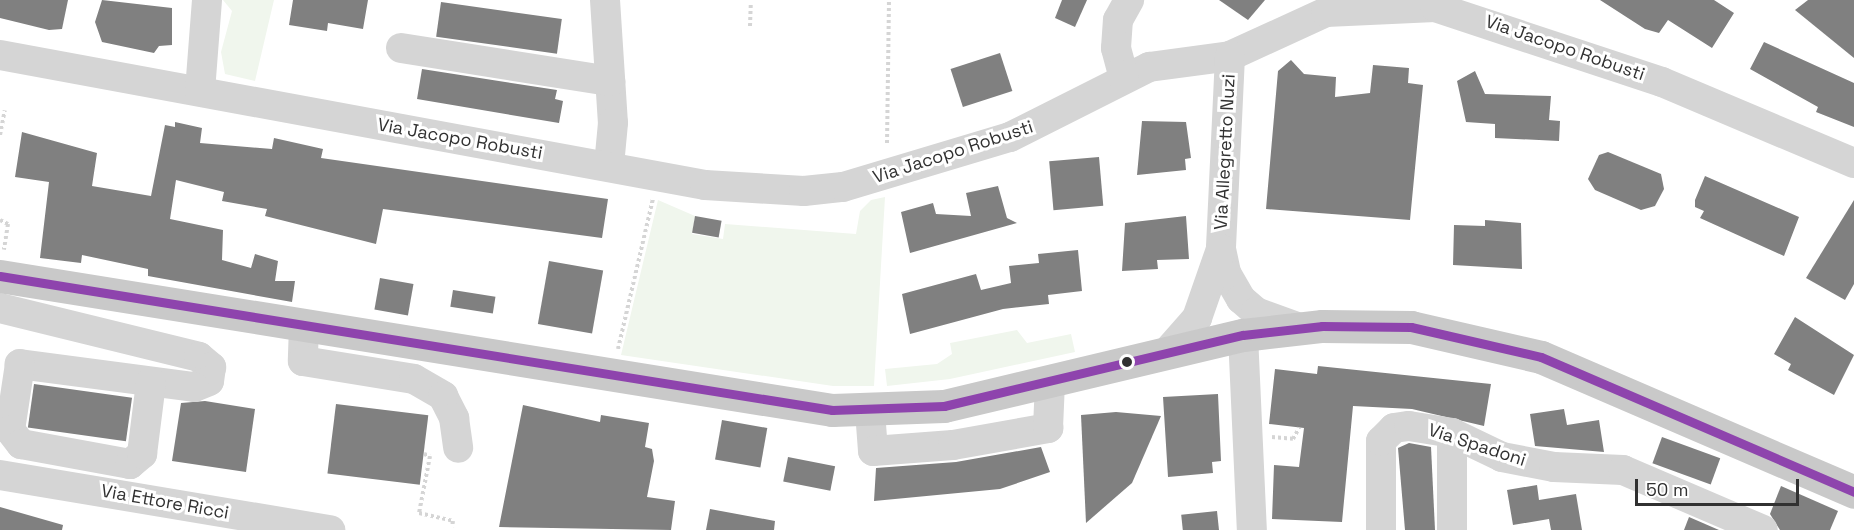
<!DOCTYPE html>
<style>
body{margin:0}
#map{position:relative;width:1854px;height:530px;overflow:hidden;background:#fff;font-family:"Space Grotesk",sans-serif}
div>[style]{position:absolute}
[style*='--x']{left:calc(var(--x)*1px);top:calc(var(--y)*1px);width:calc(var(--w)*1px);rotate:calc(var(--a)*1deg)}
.green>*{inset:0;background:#f0f6ed}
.building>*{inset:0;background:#808080;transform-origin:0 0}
.path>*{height:4px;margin-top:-2px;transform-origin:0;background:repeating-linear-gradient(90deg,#d5d5d5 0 3px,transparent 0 6px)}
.minor>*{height:30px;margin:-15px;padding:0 15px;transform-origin:15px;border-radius:15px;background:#d5d5d5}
.major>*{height:33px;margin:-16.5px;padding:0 16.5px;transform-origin:16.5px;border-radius:16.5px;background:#c9c9c9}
.bus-1>*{height:9px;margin:-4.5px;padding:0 4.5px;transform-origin:4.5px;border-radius:4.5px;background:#8e44ad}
.dots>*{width:16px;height:16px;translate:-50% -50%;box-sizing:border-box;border:3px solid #fff;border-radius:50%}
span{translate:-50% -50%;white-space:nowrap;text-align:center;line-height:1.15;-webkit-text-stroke:6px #fff;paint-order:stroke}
.street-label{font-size:18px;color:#313131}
.scale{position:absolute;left:1635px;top:479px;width:164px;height:27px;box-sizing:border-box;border:3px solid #313131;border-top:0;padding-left:8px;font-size:18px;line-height:21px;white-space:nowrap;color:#313131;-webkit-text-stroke:4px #fff;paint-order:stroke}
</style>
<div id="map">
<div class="green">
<div style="clip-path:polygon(223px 0,274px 0,255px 81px,225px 74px,221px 52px,232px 11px)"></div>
<div style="clip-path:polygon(885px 197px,874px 386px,833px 386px,621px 355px,658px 200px,695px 216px,692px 234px,723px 239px,725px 224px,856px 234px,860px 211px,871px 200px)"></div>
<div style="clip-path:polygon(1017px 330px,1027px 343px,1071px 334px,1075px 352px,950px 379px,887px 386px,885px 369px,937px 364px,952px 354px,950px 343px)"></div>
</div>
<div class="building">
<div style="clip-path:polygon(0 0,68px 0,62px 29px,49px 30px,0 18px)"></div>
<div style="clip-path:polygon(102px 0,172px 8px,172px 45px,159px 46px,154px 53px,102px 42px,95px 22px)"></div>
<div style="clip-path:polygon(293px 0,368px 0,363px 29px,328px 23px,327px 31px,289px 25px)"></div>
<div style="clip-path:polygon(1062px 0,1087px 0,1075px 27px,1055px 18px)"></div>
<div style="clip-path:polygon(1219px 0,1265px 0,1248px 20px)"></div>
<div style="clip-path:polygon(1600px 0,1714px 0,1734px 13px,1712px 48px,1668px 20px,1659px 33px,1645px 29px)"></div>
<div style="clip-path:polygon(1808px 0,1854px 0,1854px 58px,1795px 10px)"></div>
<div style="left:441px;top:2px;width:122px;height:35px;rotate:8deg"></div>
<div style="clip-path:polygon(1764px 42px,1854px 83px,1854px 127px,1816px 112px,1818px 107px,1750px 69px)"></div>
<div style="left:1000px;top:53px;width:40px;height:52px;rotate:72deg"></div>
<div style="clip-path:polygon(1291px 60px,1304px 74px,1336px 77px,1335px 97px,1370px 93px,1373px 65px,1409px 68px,1408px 83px,1423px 85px,1410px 220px,1266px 209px,1278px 71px)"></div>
<div style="clip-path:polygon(422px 69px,557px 90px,555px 99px,563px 101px,559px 123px,417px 99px)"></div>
<div style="clip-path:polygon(1475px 71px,1485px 94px,1551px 96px,1549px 120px,1560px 121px,1559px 141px,1495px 138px,1495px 124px,1466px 122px,1457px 81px)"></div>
<div style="clip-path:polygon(1142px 121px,1186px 122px,1191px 158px,1185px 159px,1186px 170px,1137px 175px)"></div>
<div style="clip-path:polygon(175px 122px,202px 128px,200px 143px,272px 149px,274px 138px,323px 149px,321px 158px,608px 199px,602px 238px,383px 209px,376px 244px,265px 216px,267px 209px,222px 201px,224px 192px,176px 180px,170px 219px,223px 230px,222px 260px,251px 268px,255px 254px,278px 261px,275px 281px,295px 281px,292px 302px,148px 276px,148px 269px,82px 255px,81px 263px,40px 258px,49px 182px,15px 177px,22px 132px,97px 153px,92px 186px,151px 196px,165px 125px,175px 127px)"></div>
<div style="clip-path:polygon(1608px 152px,1661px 174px,1664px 189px,1655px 206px,1641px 210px,1595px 190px,1588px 179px,1599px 155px)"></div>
<div style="left:1099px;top:157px;width:49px;height:50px;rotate:85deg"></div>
<div style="clip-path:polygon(1705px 176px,1799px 217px,1784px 256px,1700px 218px,1704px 211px,1695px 207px,1695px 200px)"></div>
<div style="clip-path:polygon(998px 186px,1007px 218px,1017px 223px,910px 253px,901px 212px,933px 203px,936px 214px,971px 216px,966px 193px)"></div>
<div style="clip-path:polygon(1854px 200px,1854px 284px,1845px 300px,1806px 278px)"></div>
<div style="left:695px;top:216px;width:27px;height:17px;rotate:10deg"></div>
<div style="clip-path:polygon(1186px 216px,1189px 259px,1157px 260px,1158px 269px,1122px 271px,1125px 223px)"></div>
<div style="clip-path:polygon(1485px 220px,1521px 223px,1522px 269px,1453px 265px,1454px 225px,1485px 226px)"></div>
<div style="clip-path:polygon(1078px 250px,1082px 291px,1048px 295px,1049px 304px,1003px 309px,910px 334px,902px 294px,976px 274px,981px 290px,1011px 283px,1009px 266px,1039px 263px,1038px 254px)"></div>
<div style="left:549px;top:261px;width:55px;height:64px;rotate:10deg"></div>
<div style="left:380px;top:278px;width:34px;height:32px;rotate:10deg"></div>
<div style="left:453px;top:290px;width:43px;height:17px;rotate:9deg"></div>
<div style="clip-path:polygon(1795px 317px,1854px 355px,1834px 395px,1788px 370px,1791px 364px,1774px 354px)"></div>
<div style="clip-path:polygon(1318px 366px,1491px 384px,1484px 426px,1412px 409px,1353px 406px,1342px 522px,1272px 519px,1274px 465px,1299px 467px,1304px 428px,1269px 424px,1275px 369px,1317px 374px)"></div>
<div style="left:34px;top:384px;width:99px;height:44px;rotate:8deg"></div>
<div style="clip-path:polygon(1218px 394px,1221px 461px,1212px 462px,1213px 473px,1168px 477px,1163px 397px)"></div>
<div style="clip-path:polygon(205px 401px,255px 409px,246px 472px,172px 461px,181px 403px)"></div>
<div style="left:336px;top:404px;width:93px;height:70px;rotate:7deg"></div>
<div style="clip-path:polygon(523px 405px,600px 422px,601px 415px,649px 423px,645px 447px,652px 449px,654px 461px,647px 497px,675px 501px,671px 530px,499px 527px)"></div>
<div style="clip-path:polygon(1564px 409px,1567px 425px,1599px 420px,1604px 452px,1535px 446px,1530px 414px)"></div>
<div style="clip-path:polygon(1116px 412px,1161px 416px,1132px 483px,1086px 523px,1081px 415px)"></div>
<div style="left:722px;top:420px;width:46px;height:40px;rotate:10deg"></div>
<div style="left:1662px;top:437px;width:62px;height:28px;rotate:20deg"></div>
<div style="clip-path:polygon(1409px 443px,1431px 447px,1435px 530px,1405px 530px,1398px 448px)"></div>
<div style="clip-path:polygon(1041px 447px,1050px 472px,1000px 489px,874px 501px,876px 468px,956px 462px)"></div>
<div style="left:788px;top:457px;width:48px;height:25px;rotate:11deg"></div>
<div style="clip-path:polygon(1537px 485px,1539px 500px,1576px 494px,1582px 530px,1551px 530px,1549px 519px,1513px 525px,1507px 490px)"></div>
<div style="clip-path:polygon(1781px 486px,1838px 511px,1830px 530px,1780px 530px,1770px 514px)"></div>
<div style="clip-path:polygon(0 507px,63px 525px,62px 530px,0 530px)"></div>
<div style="clip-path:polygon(710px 509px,775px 521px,774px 530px,706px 530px)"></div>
<div style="left:1217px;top:511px;width:19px;height:36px;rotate:84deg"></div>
<div style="clip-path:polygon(1689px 517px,1719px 530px,1684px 530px)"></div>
</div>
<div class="path">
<div style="--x:750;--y:26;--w:24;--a:-88"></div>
<div style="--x:0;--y:135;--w:25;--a:-79"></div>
<div style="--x:887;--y:143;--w:143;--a:-89.2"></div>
<div style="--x:0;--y:220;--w:9;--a:27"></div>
<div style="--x:8;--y:224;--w:26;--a:99"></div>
<div style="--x:618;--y:349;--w:154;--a:-76.9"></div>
<div style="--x:1272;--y:437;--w:21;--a:5"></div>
<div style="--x:1293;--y:439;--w:13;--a:-61"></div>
<div style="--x:424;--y:454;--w:6;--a:18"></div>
<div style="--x:430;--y:456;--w:58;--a:100.9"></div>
<div style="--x:419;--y:513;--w:35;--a:13"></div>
<div style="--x:453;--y:521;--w:6;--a:99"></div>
</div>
<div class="minor">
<div style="--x:605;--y:0;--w:123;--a:86.3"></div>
<div style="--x:613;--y:123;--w:42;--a:95.4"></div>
<div style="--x:401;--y:48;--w:212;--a:9"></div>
<div style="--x:0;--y:55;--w:717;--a:10.45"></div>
<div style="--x:705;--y:185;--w:99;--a:3.5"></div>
<div style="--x:804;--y:191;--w:39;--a:-6"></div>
<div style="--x:843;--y:187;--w:174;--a:-16.7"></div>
<div style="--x:1010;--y:137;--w:156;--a:-26.7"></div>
<div style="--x:1149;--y:67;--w:82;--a:-7.7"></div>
<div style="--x:1230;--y:56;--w:106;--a:-24.6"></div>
<div style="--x:1326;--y:12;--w:109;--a:-2.6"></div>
<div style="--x:1435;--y:7;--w:239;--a:18.3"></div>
<div style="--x:1662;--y:82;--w:208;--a:22.9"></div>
<div style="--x:1230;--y:56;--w:193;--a:92.7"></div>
<div style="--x:1221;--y:249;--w:25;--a:78"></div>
<div style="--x:1226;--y:273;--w:30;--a:60"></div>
<div style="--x:1241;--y:299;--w:20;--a:41"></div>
<div style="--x:1256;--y:312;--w:44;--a:20.1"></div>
<div style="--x:1124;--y:78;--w:31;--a:-105"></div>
<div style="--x:1116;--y:48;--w:28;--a:-86"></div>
<div style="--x:1118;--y:20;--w:23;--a:-61"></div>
<div style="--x:200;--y:91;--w:91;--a:-85.6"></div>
<div style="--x:0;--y:308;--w:205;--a:13.8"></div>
<div style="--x:199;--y:357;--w:16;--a:40"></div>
<div style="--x:211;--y:367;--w:14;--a:98"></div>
<div style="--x:209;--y:381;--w:16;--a:158"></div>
<div style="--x:194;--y:387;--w:176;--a:-172.5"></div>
<div style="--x:20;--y:364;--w:67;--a:98.6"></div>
<div style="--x:10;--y:430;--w:18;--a:52"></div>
<div style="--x:21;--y:444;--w:111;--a:10.4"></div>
<div style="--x:130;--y:464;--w:16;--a:-40"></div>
<div style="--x:142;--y:454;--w:72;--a:-82.8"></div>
<div style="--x:304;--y:326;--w:35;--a:92"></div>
<div style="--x:303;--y:361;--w:112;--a:9.2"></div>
<div style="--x:414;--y:379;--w:34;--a:30"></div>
<div style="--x:443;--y:396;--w:25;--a:63"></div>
<div style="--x:454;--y:418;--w:30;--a:82"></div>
<div style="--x:1243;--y:335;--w:195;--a:87.4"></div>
<div style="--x:1168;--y:351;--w:44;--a:-48.7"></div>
<div style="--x:1197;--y:318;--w:73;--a:-70.8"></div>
<div style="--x:870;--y:411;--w:40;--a:85.7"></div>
<div style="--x:873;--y:451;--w:80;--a:-4.3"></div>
<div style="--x:953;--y:445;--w:97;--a:-10.1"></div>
<div style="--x:1048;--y:428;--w:46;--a:-87.5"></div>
<div style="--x:1452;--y:433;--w:97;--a:90"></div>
<div style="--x:0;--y:475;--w:335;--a:9.5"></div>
<div style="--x:1381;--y:530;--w:89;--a:-90"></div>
<div style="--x:1381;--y:441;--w:18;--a:-45"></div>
<div style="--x:1394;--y:428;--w:15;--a:-8"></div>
<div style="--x:1409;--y:426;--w:44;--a:9.2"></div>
<div style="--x:1452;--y:433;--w:55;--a:25.6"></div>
<div style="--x:1502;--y:457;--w:53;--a:10.9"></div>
<div style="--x:1554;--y:467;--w:69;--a:2.5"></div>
<div style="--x:1623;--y:470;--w:152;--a:23.2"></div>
</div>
<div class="major">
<div style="--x:0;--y:276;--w:843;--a:9.15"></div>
<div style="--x:832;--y:410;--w:112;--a:-2"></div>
<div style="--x:944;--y:406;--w:307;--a:-13.4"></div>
<div style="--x:1243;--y:335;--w:80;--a:-6.5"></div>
<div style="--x:1322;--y:326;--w:89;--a:0.6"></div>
<div style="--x:1411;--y:327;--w:133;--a:13"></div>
<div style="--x:1541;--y:357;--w:341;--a:23.3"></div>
</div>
<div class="bus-1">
<div style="--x:0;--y:276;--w:843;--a:9.15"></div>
<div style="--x:832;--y:410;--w:112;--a:-2"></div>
<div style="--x:944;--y:406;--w:307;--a:-13.4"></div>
<div style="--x:1243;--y:335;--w:80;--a:-6.5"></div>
<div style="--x:1322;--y:326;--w:89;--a:0.6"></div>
<div style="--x:1411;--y:327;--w:133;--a:13"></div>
<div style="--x:1541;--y:357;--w:341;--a:23.3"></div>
</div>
<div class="dots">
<div style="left:1127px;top:362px;background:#313131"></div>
</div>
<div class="street-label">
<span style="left:1565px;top:48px;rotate:19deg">Via Jacopo Robusti</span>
<span style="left:460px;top:139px;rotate:10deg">Via Jacopo Robusti</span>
<span style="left:953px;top:152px;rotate:-18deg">Via Jacopo Robusti</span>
<span style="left:1225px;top:152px;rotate:-87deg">Via Allegretto Nuzi</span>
<span style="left:1477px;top:445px;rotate:18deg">Via Spadoni</span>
<span style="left:165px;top:502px;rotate:10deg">Via Ettore Ricci</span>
</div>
<div class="scale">50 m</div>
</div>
